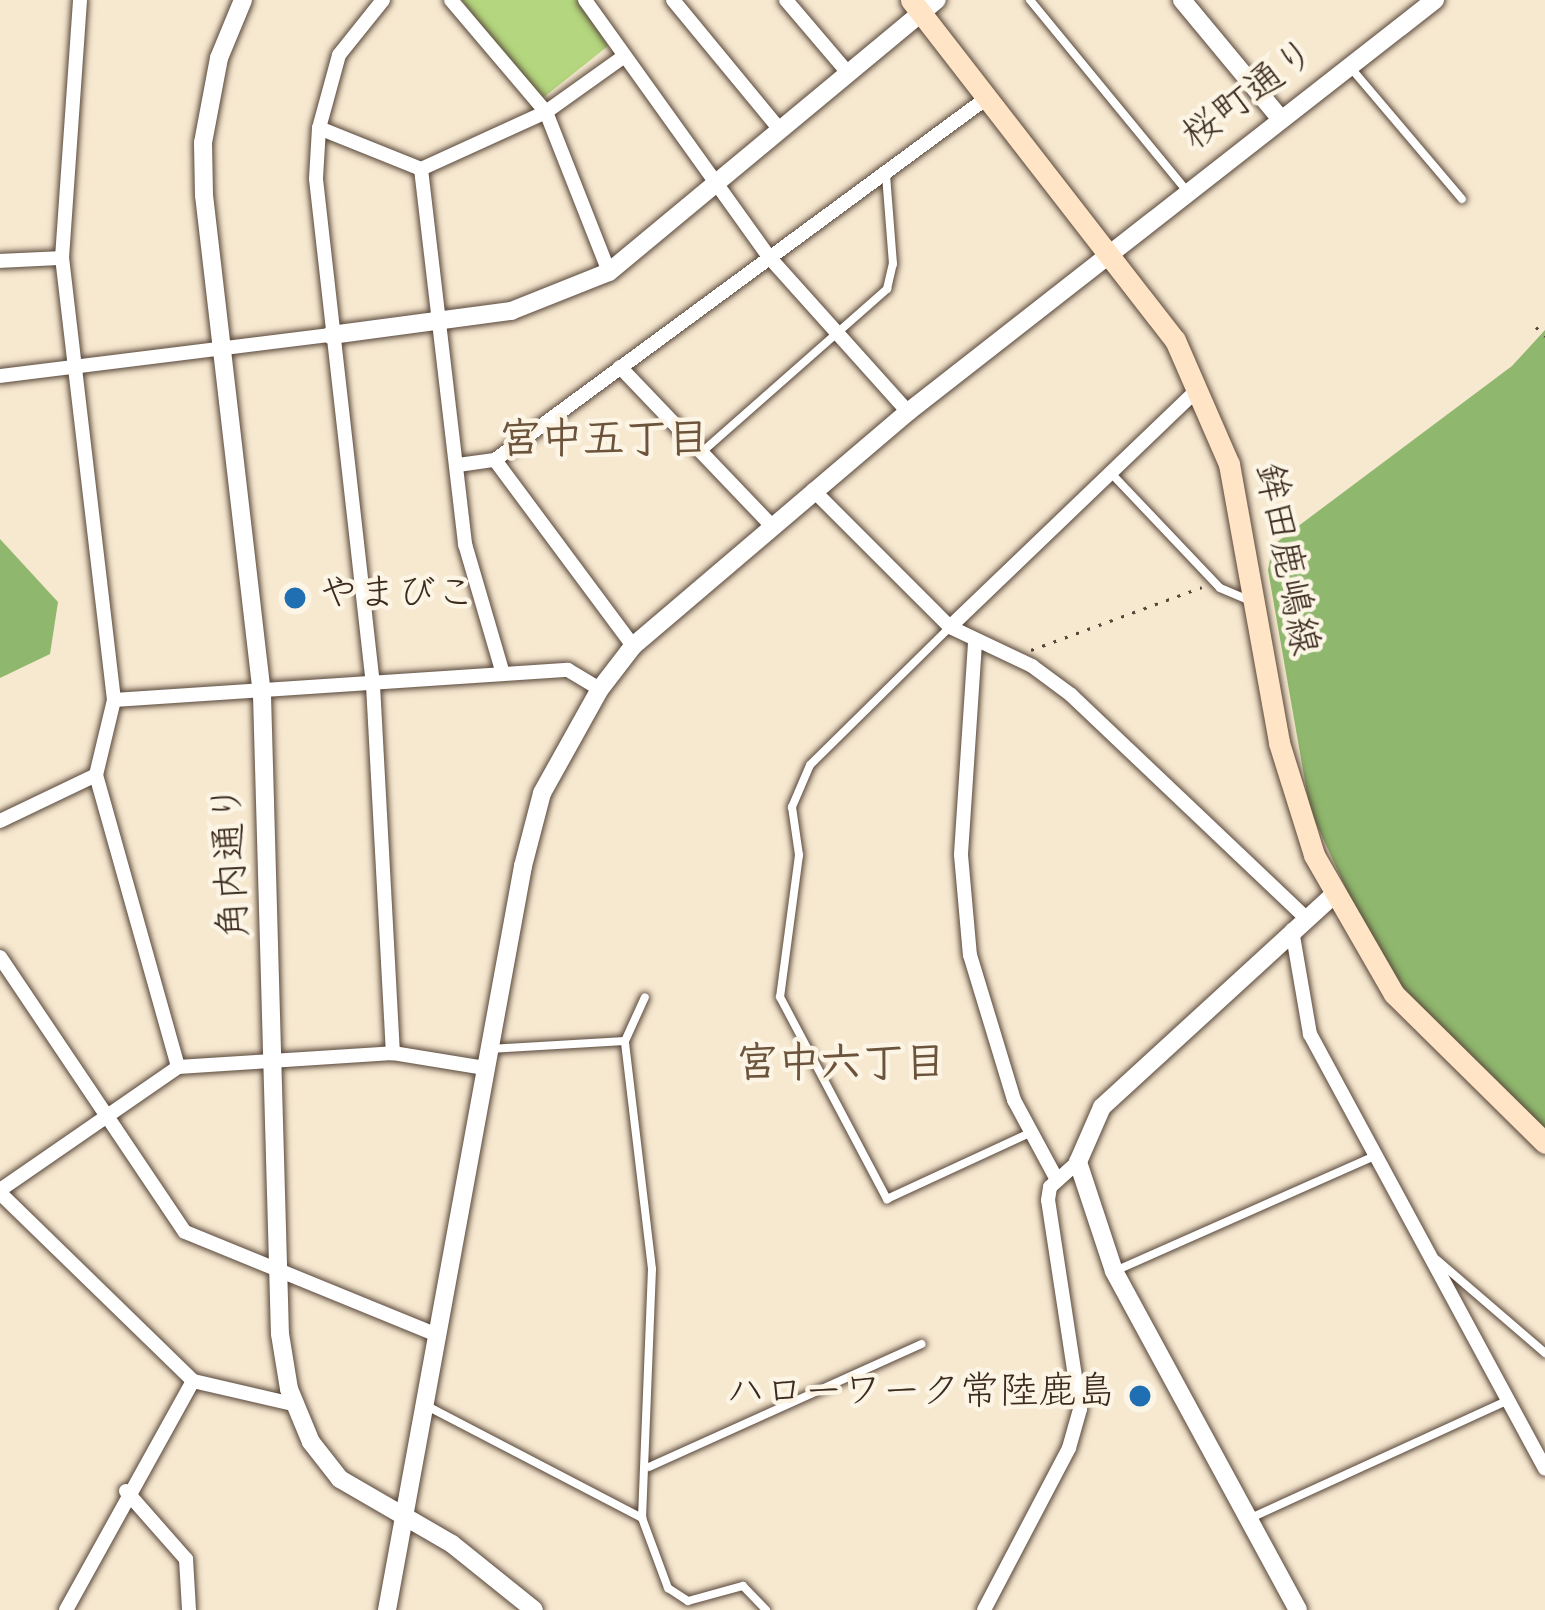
<!DOCTYPE html>
<meta charset="utf-8">
<style>
body{margin:0}
#map{position:relative;width:1545px;height:1610px;overflow:hidden;background:#f7e8d0;font-family:"Gochi Hand","Klee One",sans-serif}
div>[style]{position:absolute}
[style*='--x']{left:calc(var(--x)*1px);top:calc(var(--y)*1px);width:calc(var(--w)*1px);rotate:calc(var(--a)*1deg)}
.green>*{inset:0;background:#b4d67e}
.forest>*{inset:0;background:#8fb76d}
.path>*{height:3px;margin-top:-1.5px;transform-origin:0;background:repeating-linear-gradient(90deg,#574639 0 3px,transparent 0 12px)}
.roads{filter:drop-shadow(0 0 3px #574639) drop-shadow(0 0 3px #574639)}
.service>*{height:8px;margin:-4px;padding:0 4px;transform-origin:4px;border-radius:4px;background:#fff}
.minor>*{height:14px;margin:-7px;padding:0 7px;transform-origin:7px;border-radius:7px;background:#fff}
.tertiary>*{height:18px;margin:-9px;padding:0 9px;transform-origin:9px;border-radius:9px;background:#fff}
.secondary>*{height:21px;margin:-10.5px;padding:0 10.5px;transform-origin:10.5px;border-radius:10.5px;background:#ffe4c6}
.dots>*{width:33px;height:33px;translate:-50% -50%;box-sizing:border-box;border:6px solid #fcf5e5;border-radius:50%}
span{translate:-50% -50%;white-space:nowrap;text-align:center;line-height:1.15;-webkit-text-stroke:9px #fcf5e5;paint-order:stroke}
.street-label{font-size:39px;color:#3b2a1e}
.poi-label{font-size:39px;color:#3b2a1e}
.left{translate:0 -50%;text-align:left}
.right{translate:-100% -50%;text-align:right}
.neighbourhood-label{font-size:42px;color:#6c533b;font-weight:700}
</style>
<div id="map">
<div class="green">
<div style="clip-path:polygon(462px 0,577px 0,608px 46px,539px 101px)"></div>
</div>
<div class="forest">
<div style="clip-path:polygon(1545px 330px,1545px 1129px,1401px 986px,1371px 943px,1310px 810px,1268px 570px,1273px 545px,1512px 366px)"></div>
<div style="clip-path:polygon(0 539px,58px 602px,50px 654px,0 678px)"></div>
</div>
<div class="path">
<div style="--x:1536;--y:327;--w:13;--a:45"></div>
<div style="--x:1031;--y:650;--w:182;--a:-20.2"></div>
</div>
<div class="roads">
<div class="service">
<div style="--x:1030;--y:0;--w:246;--a:50.6"></div>
<div style="--x:1350;--y:67;--w:173;--a:49.7"></div>
<div style="--x:702;--y:452;--w:247;--a:-41.4"></div>
<div style="--x:887;--y:289;--w:26;--a:-77"></div>
<div style="--x:893;--y:264;--w:89;--a:-94.5"></div>
<div style="--x:1109;--y:471;--w:161;--a:46.5"></div>
<div style="--x:1220;--y:588;--w:34;--a:23"></div>
<div style="--x:949;--y:628;--w:195;--a:135.4"></div>
<div style="--x:810;--y:765;--w:46;--a:113.2"></div>
<div style="--x:792;--y:807;--w:49;--a:81.7"></div>
<div style="--x:799;--y:855;--w:143;--a:97.6"></div>
<div style="--x:780;--y:997;--w:229;--a:62.1"></div>
<div style="--x:887;--y:1199;--w:157;--a:-24.8"></div>
<div style="--x:489;--y:1049;--w:136;--a:-3.4"></div>
<div style="--x:1437;--y:1260;--w:143;--a:40.7"></div>
<div style="--x:1115;--y:1271;--w:284;--a:-23.9"></div>
<div style="--x:425;--y:1405;--w:245;--a:27.5"></div>
<div style="--x:642;--y:1518;--w:75;--a:69.6"></div>
<div style="--x:668;--y:1588;--w:24;--a:33"></div>
<div style="--x:688;--y:1601;--w:57;--a:-15.3"></div>
<div style="--x:743;--y:1586;--w:33;--a:46"></div>
<div style="--x:649;--y:1467;--w:299;--a:-24.3"></div>
<div style="--x:1253;--y:1517;--w:278;--a:-24.6"></div>
<div style="--x:642;--y:1518;--w:249;--a:-87.7"></div>
<div style="--x:652;--y:1269;--w:230;--a:-96.8"></div>
<div style="--x:625;--y:1041;--w:48;--a:-65.6"></div>
</div>
<div class="minor">
<div style="--x:383;--y:0;--w:70;--a:128.7"></div>
<div style="--x:339;--y:55;--w:76;--a:105.3"></div>
<div style="--x:319;--y:128;--w:51;--a:93.4"></div>
<div style="--x:316;--y:179;--w:509;--a:83.57"></div>
<div style="--x:373;--y:685;--w:369;--a:86.9"></div>
<div style="--x:451;--y:0;--w:147;--a:49.7"></div>
<div style="--x:546;--y:112;--w:172;--a:68.5"></div>
<div style="--x:585;--y:0;--w:316;--a:54.4"></div>
<div style="--x:769;--y:257;--w:208;--a:48.1"></div>
<div style="--x:673;--y:0;--w:168;--a:50.5"></div>
<div style="--x:786;--y:0;--w:97;--a:49.6"></div>
<div style="--x:319;--y:128;--w:110;--a:21.9"></div>
<div style="--x:421;--y:169;--w:137;--a:-24.5"></div>
<div style="--x:546;--y:112;--w:95;--a:-35.5"></div>
<div style="--x:421;--y:169;--w:378;--a:83.3"></div>
<div style="--x:465;--y:544;--w:135;--a:73.7"></div>
<div style="--x:0;--y:261;--w:62;--a:-2.8"></div>
<div style="--x:620;--y:367;--w:221;--a:46.3"></div>
<div style="--x:0;--y:376;--w:334;--a:-7.1"></div>
<div style="--x:1198;--y:389;--w:344;--a:136.2"></div>
<div style="--x:950;--y:627;--w:91;--a:25.4"></div>
<div style="--x:1032;--y:666;--w:49;--a:36.6"></div>
<div style="--x:1071;--y:695;--w:324;--a:43.5"></div>
<div style="--x:495;--y:460;--w:232;--a:53.4"></div>
<div style="--x:458;--y:465;--w:37;--a:-8"></div>
<div style="--x:495;--y:460;--w:612;--a:-36.36"></div>
<div style="--x:813;--y:490;--w:194;--a:45"></div>
<div style="--x:975;--y:643;--w:212;--a:93.8"></div>
<div style="--x:961;--y:855;--w:100;--a:84.9"></div>
<div style="--x:970;--y:955;--w:152;--a:73.1"></div>
<div style="--x:1014;--y:1100;--w:91;--a:61.7"></div>
<div style="--x:114;--y:700;--w:455;--a:-3.8"></div>
<div style="--x:568;--y:670;--w:37;--a:31"></div>
<div style="--x:96;--y:775;--w:303;--a:74.3"></div>
<div style="--x:0;--y:821;--w:106;--a:-25.6"></div>
<div style="--x:96;--y:775;--w:77;--a:-76.5"></div>
<div style="--x:114;--y:700;--w:445;--a:-96.7"></div>
<div style="--x:62;--y:258;--w:259;--a:-86"></div>
<div style="--x:1292;--y:930;--w:106;--a:80.2"></div>
<div style="--x:1310;--y:1034;--w:494;--a:61.6"></div>
<div style="--x:0;--y:957;--w:331;--a:56.1"></div>
<div style="--x:185;--y:1232;--w:270;--a:22.2"></div>
<div style="--x:0;--y:1190;--w:216;--a:-34.6"></div>
<div style="--x:178;--y:1067;--w:215;--a:-3.7"></div>
<div style="--x:393;--y:1053;--w:93;--a:9.3"></div>
<div style="--x:0;--y:1193;--w:269;--a:44.2"></div>
<div style="--x:193;--y:1381;--w:103;--a:13"></div>
<div style="--x:126;--y:1491;--w:91;--a:48.6"></div>
<div style="--x:186;--y:1559;--w:51;--a:86.6"></div>
<div style="--x:66;--y:1610;--w:262;--a:-61"></div>
<div style="--x:984;--y:1610;--w:183;--a:-62.3"></div>
<div style="--x:1069;--y:1448;--w:41;--a:-74.2"></div>
<div style="--x:1080;--y:1409;--w:211;--a:-98.7"></div>
<div style="--x:1048;--y:1200;--w:13;--a:-81"></div>
<div style="--x:1050;--y:1187;--w:38;--a:-42"></div>
</div>
<div class="tertiary">
<div style="--x:243;--y:0;--w:63;--a:112.5"></div>
<div style="--x:219;--y:58;--w:86;--a:100.7"></div>
<div style="--x:203;--y:143;--w:52;--a:88.9"></div>
<div style="--x:204;--y:195;--w:503;--a:83.38"></div>
<div style="--x:262;--y:695;--w:639;--a:88.39"></div>
<div style="--x:280;--y:1334;--w:56;--a:80.7"></div>
<div style="--x:289;--y:1389;--w:57;--a:67.5"></div>
<div style="--x:311;--y:1442;--w:47;--a:51.9"></div>
<div style="--x:340;--y:1479;--w:129;--a:30.1"></div>
<div style="--x:452;--y:1544;--w:105;--a:38.8"></div>
<div style="--x:1182;--y:0;--w:153;--a:50.3"></div>
<div style="--x:331;--y:335;--w:182;--a:-7.6"></div>
<div style="--x:511;--y:311;--w:105;--a:-21.7"></div>
<div style="--x:609;--y:272;--w:426;--a:-39.7"></div>
<div style="--x:387;--y:1610;--w:756;--a:-79.64"></div>
<div style="--x:523;--y:866;--w:75;--a:-75.4"></div>
<div style="--x:542;--y:793;--w:119;--a:-60.9"></div>
<div style="--x:600;--y:689;--w:54;--a:-52.5"></div>
<div style="--x:633;--y:646;--w:361;--a:-40.4"></div>
<div style="--x:908;--y:412;--w:669;--a:-38.02"></div>
<div style="--x:1298;--y:1610;--w:386;--a:-118.5"></div>
<div style="--x:1114;--y:1271;--w:115;--a:-108.3"></div>
<div style="--x:1078;--y:1162;--w:60;--a:-66.4"></div>
<div style="--x:1102;--y:1107;--w:314;--a:-42.5"></div>
</div>
<div class="secondary">
<div style="--x:911;--y:0;--w:430;--a:52.2"></div>
<div style="--x:1175;--y:340;--w:135;--a:66.5"></div>
<div style="--x:1229;--y:464;--w:283;--a:79.8"></div>
<div style="--x:1279;--y:743;--w:117;--a:72.6"></div>
<div style="--x:1314;--y:855;--w:160;--a:60.1"></div>
<div style="--x:1394;--y:994;--w:212;--a:44.6"></div>
</div>
</div>
<div class="dots">
<div style="left:295px;top:598px;background:#1f6fb2"></div>
<div style="left:1140px;top:1396px;background:#1f6fb2"></div>
</div>
<div class="street-label">
<span style="left:1252px;top:98px;rotate:-37deg">桜町通り</span>
<span style="left:1282px;top:560px;rotate:79deg">鉾田鹿嶋線</span>
<span style="left:236px;top:861px;rotate:-93deg">角内通り</span>
</div>
<div class="poi-label">
<span class="left" style="left:319px;top:598px">やまびこ</span>
<span class="right" style="left:1116px;top:1396px">ハローワーク常陸鹿島</span>
</div>
<div class="neighbourhood-label">
<span style="left:604px;top:445px">宮中五丁目</span>
<span style="left:841px;top:1069px">宮中六丁目</span>
</div>
</div>
